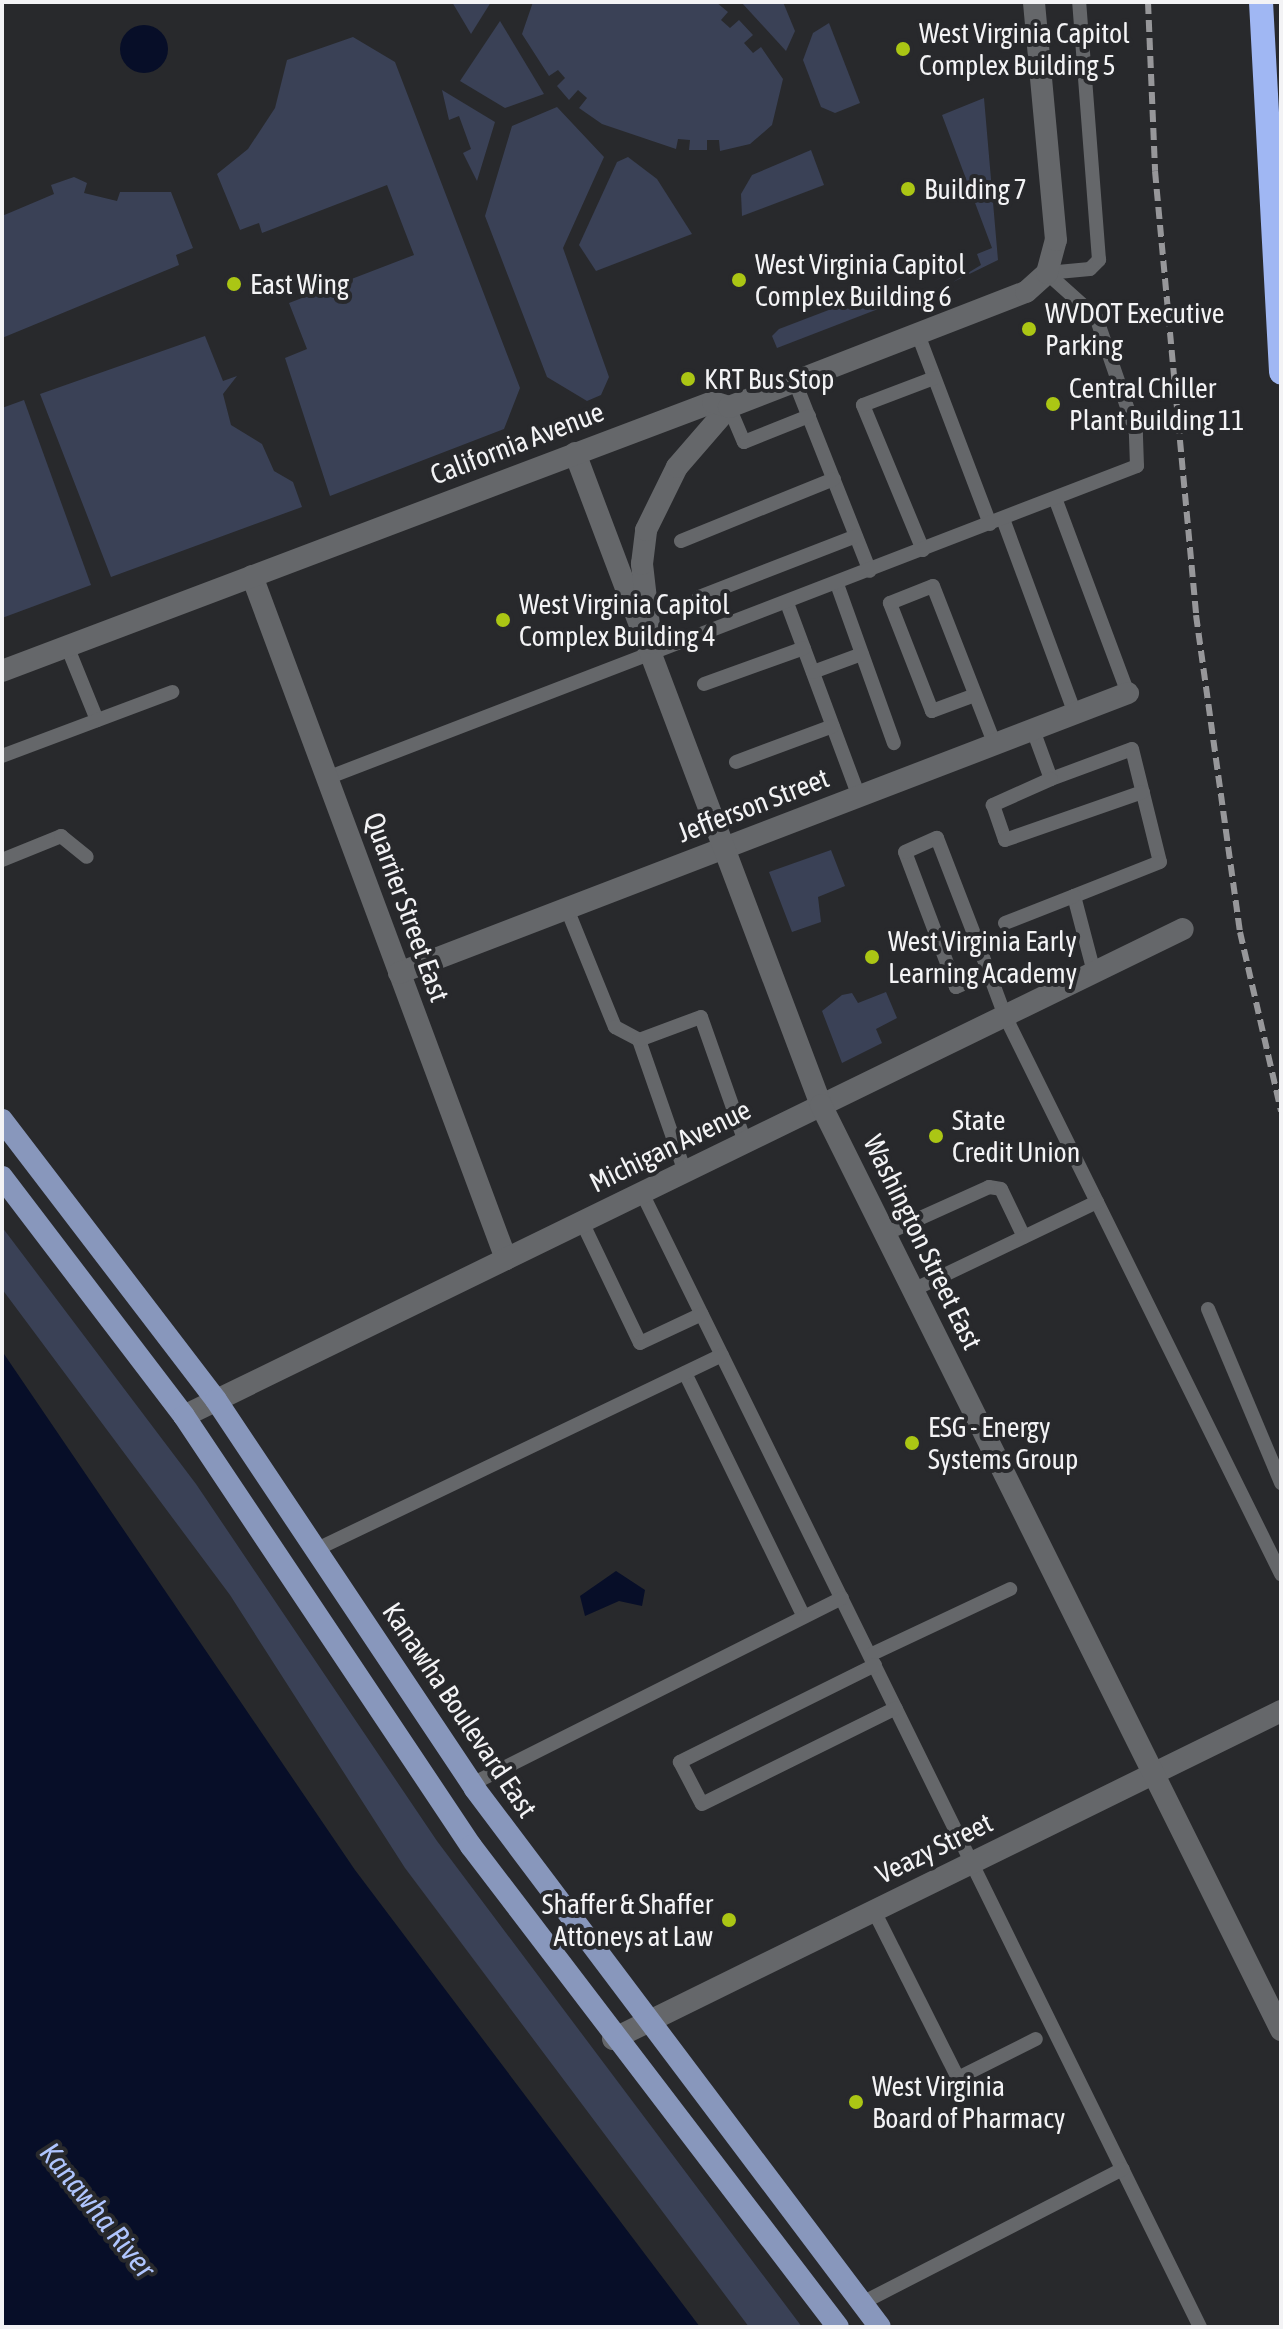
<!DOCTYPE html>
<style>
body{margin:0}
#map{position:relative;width:1283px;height:2329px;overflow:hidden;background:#28292c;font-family:"Asap Condensed",sans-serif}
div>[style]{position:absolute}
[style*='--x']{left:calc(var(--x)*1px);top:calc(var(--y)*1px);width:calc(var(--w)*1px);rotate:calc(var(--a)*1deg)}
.green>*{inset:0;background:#3a4156}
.water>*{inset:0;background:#070e28}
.round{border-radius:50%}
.service>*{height:14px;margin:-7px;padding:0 7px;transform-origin:7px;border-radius:7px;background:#65676a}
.minor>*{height:22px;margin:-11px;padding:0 11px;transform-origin:11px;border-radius:11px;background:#65676a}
.tertiary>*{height:22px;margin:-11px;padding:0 11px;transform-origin:11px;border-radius:11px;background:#65676a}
.primary>*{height:22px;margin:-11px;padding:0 11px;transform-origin:11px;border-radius:11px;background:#8897bc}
.motorway>*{height:24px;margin:-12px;padding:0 12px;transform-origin:12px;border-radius:12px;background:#a0b7f3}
.rail>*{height:6px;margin-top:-3px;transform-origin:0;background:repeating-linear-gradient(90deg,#97979a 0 12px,transparent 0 18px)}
.dots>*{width:22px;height:22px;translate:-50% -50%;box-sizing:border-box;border:4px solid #28292c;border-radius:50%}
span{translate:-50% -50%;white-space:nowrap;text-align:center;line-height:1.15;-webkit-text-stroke:8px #28292c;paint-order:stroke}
.poi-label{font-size:28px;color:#f3f3f5}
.left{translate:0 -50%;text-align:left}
.right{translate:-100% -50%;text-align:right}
.street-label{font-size:28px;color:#f3f3f5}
.water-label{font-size:30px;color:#afc5fe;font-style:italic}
.frame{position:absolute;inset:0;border:4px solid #f3f3f5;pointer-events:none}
</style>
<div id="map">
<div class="green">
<div style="clip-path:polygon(452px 2px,491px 2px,471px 34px)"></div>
<div style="clip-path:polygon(533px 2px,716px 2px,728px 12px,721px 20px,730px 28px,739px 20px,753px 35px,744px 43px,753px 53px,761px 47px,783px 79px,772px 125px,750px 144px,720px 151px,719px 140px,707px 140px,707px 150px,689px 150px,690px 140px,678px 139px,676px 149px,602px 124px,579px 108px,587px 98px,578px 90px,569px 100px,557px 86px,565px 78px,558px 70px,549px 76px,522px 34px)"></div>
<div style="clip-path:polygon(783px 2px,795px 31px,786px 51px,742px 3px)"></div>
<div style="clip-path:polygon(500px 21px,544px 94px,505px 108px,460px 81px)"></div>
<div style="clip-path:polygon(829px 23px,860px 103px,835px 113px,821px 107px,803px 60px,813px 33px)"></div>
<div style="clip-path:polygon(353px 37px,395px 62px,520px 388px,504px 429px,330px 496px,285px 358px,307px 349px,289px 303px,414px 255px,387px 185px,262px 233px,259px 223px,240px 230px,217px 174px,248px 149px,275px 108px,287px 60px)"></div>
<div style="clip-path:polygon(442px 90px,495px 122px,477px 181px,463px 153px,471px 149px,459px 116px,449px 120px)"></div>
<div style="clip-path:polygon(984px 98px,998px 260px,953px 282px,981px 265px,977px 254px,992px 248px,942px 115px)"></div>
<div style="clip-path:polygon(557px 107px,604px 157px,563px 248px,609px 377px,601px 395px,587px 401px,547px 377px,485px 216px,512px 126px)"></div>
<div style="clip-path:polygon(811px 150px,824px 185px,742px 216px,741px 194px,752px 175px)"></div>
<div style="clip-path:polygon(628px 157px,657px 179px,692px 234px,596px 271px,579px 245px,617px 162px)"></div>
<div style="clip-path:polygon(74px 177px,87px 183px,84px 193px,117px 201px,120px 192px,171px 192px,193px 248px,176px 255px,179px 265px,2px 338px,2px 216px,54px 194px,51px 185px)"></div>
<div style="clip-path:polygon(881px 290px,886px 306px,777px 348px,772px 336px,779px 329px)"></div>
<div style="clip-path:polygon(205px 336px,223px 381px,237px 376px,223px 394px,231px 425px,262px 444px,274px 471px,293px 482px,302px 507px,111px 577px,40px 394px)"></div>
<div style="clip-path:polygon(24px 400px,91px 585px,2px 618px,2px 408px)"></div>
<div style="clip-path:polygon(831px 850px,845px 886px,818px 897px,821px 922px,792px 932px,769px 872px)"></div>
<div style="clip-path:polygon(886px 992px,897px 1018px,876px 1029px,882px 1043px,842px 1063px,822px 1011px,842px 995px,852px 993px,858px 1003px)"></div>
<div style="clip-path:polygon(2px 1227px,196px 1484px,437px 1841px,802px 2327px,749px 2327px,405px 1868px,230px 1595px,2px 1289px)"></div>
</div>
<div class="water">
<div class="round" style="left:120px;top:25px;width:48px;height:48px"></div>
<div style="clip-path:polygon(2px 1351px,355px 1870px,700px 2327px,2px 2327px)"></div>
<div style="clip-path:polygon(616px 1571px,645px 1590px,642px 1606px,619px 1601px,585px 1616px,580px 1596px)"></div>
</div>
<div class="service">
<div style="--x:1047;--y:273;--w:43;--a:-5.3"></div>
<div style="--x:1090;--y:269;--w:13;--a:-45"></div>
<div style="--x:1099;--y:260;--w:259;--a:-94.4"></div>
<div style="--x:919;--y:337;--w:200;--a:69.2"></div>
<div style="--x:795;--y:382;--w:203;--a:68.4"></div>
<div style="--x:729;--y:407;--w:38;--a:67"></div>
<div style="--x:744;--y:442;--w:70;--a:-21.8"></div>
<div style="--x:1055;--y:498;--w:208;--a:69.5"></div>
<div style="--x:1003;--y:519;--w:208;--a:69.7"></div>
<div style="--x:681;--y:541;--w:165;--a:-22.1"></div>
<div style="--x:923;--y:550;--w:157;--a:-112.5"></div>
<div style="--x:863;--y:405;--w:76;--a:-20.8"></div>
<div style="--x:837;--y:584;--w:169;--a:70.3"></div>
<div style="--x:699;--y:597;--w:168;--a:-21.2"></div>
<div style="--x:787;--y:603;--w:207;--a:69.6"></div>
<div style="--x:67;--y:646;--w:80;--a:67.9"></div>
<div style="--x:813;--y:672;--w:52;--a:-20.2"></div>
<div style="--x:704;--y:684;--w:106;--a:-19.8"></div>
<div style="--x:975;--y:695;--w:46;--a:159.6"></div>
<div style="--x:932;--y:711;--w:116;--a:-111.3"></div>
<div style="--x:890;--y:603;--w:46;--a:-21.6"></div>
<div style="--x:933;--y:586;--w:171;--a:68.7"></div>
<div style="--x:1033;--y:730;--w:52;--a:69.8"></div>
<div style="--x:1051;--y:779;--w:86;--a:-20.3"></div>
<div style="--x:1132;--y:749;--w:116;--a:76.1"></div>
<div style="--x:1160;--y:862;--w:92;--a:158.4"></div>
<div style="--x:1074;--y:896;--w:79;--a:75.3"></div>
<div style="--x:2;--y:756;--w:182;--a:-20.6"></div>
<div style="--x:736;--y:762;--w:103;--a:-20.4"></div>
<div style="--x:327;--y:778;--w:868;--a:-21.07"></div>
<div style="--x:1137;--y:466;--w:33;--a:-92"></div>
<div style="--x:1136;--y:433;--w:123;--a:-109"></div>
<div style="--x:1096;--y:317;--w:66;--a:-138.1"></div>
<div style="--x:1051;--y:779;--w:64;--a:155.9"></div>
<div style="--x:993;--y:805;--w:37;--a:71"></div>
<div style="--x:1005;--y:840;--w:146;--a:-19.2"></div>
<div style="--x:2;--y:860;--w:64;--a:-22.1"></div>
<div style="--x:61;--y:836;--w:33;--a:39"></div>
<div style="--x:567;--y:909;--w:127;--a:67.9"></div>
<div style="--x:615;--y:1027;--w:27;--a:28"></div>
<div style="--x:639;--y:1040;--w:140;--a:70.8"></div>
<div style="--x:1005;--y:923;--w:74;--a:-21.4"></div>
<div style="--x:989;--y:973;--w:36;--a:157"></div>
<div style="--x:956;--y:987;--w:144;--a:-110.7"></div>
<div style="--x:905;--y:852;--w:35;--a:-24"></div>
<div style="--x:937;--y:838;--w:145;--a:68.9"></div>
<div style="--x:989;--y:973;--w:46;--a:69.6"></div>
<div style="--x:1005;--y:1016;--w:623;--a:63.68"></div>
<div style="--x:639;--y:1040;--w:66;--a:-20.4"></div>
<div style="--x:701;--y:1017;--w:133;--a:70.6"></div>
<div style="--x:642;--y:1193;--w:1264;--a:63.8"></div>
<div style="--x:582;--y:1222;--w:134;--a:64.4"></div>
<div style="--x:640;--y:1343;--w:68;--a:-25.1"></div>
<div style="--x:885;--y:1234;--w:114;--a:-24.3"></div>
<div style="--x:989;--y:1187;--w:12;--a:9"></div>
<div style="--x:1001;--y:1189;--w:53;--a:64.4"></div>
<div style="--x:913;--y:1290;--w:204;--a:-25.6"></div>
<div style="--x:1208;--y:1309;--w:189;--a:67.2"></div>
<div style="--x:685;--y:1373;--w:271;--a:64"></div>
<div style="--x:315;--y:1550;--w:451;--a:-25.6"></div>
<div style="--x:870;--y:1655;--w:155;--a:-25.2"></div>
<div style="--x:875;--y:1665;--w:218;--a:153.6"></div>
<div style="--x:680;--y:1762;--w:47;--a:62.4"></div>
<div style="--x:702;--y:1804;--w:216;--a:-26.3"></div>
<div style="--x:472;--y:1784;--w:414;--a:-26.7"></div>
<div style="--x:874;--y:1911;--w:187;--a:63.3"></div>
<div style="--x:958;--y:2078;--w:87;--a:-26.6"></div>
<div style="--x:862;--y:2303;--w:293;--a:-27.2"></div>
</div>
<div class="minor">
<div style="--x:252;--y:576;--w:729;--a:69.6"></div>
<div style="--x:399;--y:973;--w:781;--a:-21.01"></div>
<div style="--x:184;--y:1416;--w:1111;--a:-25.99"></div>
<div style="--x:613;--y:2039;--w:744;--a:-26.15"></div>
</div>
<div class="tertiary">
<div style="--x:575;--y:453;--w:697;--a:69.33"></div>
<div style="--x:821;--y:1105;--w:1033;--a:63.56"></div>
<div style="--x:651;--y:643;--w:80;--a:-96.5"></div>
<div style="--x:642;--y:564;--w:34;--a:-83"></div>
<div style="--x:646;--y:530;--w:70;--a:-63.8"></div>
<div style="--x:677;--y:467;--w:79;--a:-49.1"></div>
<div style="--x:2;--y:671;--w:760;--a:-20.72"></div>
<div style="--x:713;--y:402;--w:17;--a:17"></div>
<div style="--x:729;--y:407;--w:318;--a:-21.2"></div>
<div style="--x:1026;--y:292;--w:28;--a:-42"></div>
<div style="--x:1047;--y:273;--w:34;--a:-75"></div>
<div style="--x:1056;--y:240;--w:239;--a:-95.3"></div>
</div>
<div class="primary">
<div style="--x:2;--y:1120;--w:352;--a:52.6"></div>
<div style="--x:216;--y:1400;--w:467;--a:56.3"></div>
<div style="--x:475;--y:1789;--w:673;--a:53.03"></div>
<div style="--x:2;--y:1177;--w:300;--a:52.7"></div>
<div style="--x:184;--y:1416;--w:517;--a:56.28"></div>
<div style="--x:471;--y:1846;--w:605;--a:52.66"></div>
</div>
<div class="motorway">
<div style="--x:1261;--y:2;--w:371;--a:86.9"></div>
</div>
<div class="rail">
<div style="--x:1148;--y:2;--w:169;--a:87.6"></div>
<div style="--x:1155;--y:171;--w:446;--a:84.7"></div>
<div style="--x:1196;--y:615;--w:320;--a:82.1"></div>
<div style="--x:1240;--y:932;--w:184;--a:77.1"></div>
</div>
<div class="dots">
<div style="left:903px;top:49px;background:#abc614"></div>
<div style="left:908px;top:189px;background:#abc614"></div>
<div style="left:739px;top:280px;background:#abc614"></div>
<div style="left:234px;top:284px;background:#abc614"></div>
<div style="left:1029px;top:329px;background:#abc614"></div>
<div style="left:688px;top:379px;background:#abc614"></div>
<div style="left:1053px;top:404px;background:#abc614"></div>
<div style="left:503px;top:620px;background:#abc614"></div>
<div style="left:872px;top:957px;background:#abc614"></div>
<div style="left:936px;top:1136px;background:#abc614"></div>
<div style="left:912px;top:1443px;background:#abc614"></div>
<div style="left:729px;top:1920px;background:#abc614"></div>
<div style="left:856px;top:2102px;background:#abc614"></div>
</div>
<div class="poi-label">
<span class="left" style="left:919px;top:49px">West Virginia Capitol<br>Complex Building 5</span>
<span class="left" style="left:924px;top:189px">Building 7</span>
<span class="left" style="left:755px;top:280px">West Virginia Capitol<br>Complex Building 6</span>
<span class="left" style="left:250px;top:284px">East Wing</span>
<span class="left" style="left:1045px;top:329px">WVDOT Executive<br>Parking</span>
<span class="left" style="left:704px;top:379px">KRT Bus Stop</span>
<span class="left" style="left:1069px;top:404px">Central Chiller<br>Plant Building 11</span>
<span class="left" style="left:519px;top:620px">West Virginia Capitol<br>Complex Building 4</span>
<span class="left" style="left:888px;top:957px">West Virginia Early<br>Learning Academy</span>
<span class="left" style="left:952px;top:1136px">State<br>Credit Union</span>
<span class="left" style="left:928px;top:1443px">ESG - Energy<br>Systems Group</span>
<span class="right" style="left:713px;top:1920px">Shaffer &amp; Shaffer<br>Attoneys at Law</span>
<span class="left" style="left:872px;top:2102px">West Virginia<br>Board of Pharmacy</span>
</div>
<div class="street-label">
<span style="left:517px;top:443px;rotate:-21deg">California Avenue</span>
<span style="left:753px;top:805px;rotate:-21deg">Jefferson Street</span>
<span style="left:407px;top:907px;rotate:70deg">Quarrier Street East</span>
<span style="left:670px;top:1146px;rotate:-26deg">Michigan Avenue</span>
<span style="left:923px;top:1242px;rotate:64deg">Washington Street East</span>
<span style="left:460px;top:1710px;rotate:56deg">Kanawha Boulevard East</span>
<span style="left:934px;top:1848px;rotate:-26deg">Veazy Street</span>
</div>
<div class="water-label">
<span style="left:98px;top:2210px;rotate:51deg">Kanawha River</span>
</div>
<div class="frame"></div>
</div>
